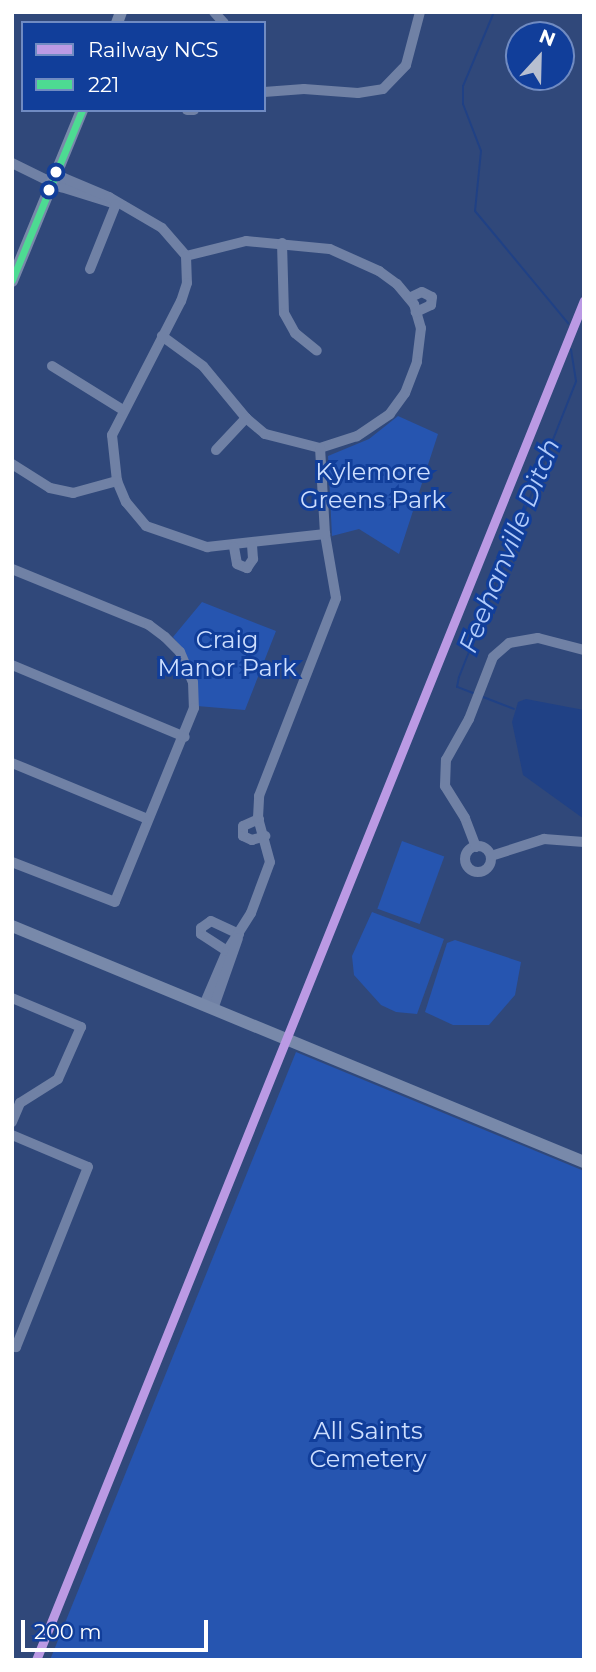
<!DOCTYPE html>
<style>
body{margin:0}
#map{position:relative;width:596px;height:1672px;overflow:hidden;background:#30487a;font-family:Montserrat,sans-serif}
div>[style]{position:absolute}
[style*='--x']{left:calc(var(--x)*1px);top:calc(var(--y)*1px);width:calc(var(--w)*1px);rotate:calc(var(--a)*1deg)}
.green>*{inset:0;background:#2655b0;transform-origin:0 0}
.water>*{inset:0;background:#204185}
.stream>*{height:2px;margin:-1px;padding:0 1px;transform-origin:1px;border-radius:1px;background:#204185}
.minor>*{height:10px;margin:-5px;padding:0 5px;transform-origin:5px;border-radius:5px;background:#7081a5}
.minor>.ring{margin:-5px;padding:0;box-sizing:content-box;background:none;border:10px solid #7081a5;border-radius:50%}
.major>*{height:12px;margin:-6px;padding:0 6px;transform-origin:6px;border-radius:6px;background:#7889aa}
.bus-1>*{height:7px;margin:-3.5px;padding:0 3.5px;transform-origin:3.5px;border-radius:3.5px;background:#4ddb92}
.rail-1>*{height:9px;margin:-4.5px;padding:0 4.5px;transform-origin:4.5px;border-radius:4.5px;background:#bb9ae4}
.dots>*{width:19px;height:19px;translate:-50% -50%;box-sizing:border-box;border:4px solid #113e9a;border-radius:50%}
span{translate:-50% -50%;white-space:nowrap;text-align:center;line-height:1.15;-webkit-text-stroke:6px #113e9a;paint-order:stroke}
.park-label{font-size:24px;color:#cddefe}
.water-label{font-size:26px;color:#b1cbfb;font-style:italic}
.frame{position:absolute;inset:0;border:14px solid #fff;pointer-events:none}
.legend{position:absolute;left:21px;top:21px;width:245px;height:91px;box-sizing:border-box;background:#113e9a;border:2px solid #708bc2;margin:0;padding:9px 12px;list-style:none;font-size:21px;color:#fff}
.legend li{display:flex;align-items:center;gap:14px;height:35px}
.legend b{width:35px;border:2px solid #708bc2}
.north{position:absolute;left:505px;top:21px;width:70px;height:70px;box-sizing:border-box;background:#113e9a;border:2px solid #708bc2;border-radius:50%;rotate:22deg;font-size:19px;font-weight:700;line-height:28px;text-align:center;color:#fff}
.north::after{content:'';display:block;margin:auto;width:24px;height:32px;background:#b7bfd0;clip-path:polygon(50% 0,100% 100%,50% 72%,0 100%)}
.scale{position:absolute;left:21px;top:1620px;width:187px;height:32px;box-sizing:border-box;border:4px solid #fff;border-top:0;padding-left:9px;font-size:21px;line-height:24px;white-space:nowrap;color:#fff;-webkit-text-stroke:5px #113e9a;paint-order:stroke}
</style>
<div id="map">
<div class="green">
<div style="clip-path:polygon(398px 416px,438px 434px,399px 554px,359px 529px,332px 536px,328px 456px,369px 439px)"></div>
<div style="clip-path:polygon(202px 602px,276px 631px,245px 710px,197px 706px,184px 651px,173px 637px)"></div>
<div style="left:402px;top:841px;width:45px;height:72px;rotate:20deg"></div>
<div style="clip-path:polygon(372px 912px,444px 939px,417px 1014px,396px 1012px,381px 1005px,354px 975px,352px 956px)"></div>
<div style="clip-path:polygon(455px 940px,521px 962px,515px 995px,489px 1025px,453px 1025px,425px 1012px,447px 943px)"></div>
<div style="clip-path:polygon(296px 1052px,584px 1171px,584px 1660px,50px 1660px)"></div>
</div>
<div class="water">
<div style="clip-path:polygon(526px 699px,584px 710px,584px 819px,523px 775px,512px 722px,518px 702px)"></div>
</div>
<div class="stream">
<div style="--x:494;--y:12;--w:80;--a:112.7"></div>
<div style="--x:463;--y:86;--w:18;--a:90"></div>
<div style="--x:463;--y:104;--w:50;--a:69"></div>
<div style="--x:481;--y:151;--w:60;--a:95.7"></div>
<div style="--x:475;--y:211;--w:146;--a:50.3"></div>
<div style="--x:473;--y:693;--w:17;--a:-159"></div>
<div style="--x:457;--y:687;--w:10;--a:-79"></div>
<div style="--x:459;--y:677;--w:318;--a:-68.4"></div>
<div style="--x:576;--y:381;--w:32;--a:-99"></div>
<div style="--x:483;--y:697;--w:33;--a:21"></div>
</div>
<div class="minor">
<div style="--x:214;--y:12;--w:15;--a:48"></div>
<div style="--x:264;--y:92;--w:40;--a:-4.3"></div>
<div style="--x:304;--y:89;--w:54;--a:4.2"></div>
<div style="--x:358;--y:93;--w:25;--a:-9"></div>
<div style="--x:383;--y:89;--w:33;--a:-46"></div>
<div style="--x:406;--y:65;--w:55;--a:-75.2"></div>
<div style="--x:187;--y:110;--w:7;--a:0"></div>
<div style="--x:12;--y:163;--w:55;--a:26.1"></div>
<div style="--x:61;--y:187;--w:58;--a:17.2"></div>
<div style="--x:54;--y:180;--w:10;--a:-11"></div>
<div style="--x:64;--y:178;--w:49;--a:22.9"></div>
<div style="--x:109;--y:197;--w:61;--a:30.3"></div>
<div style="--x:162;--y:228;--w:37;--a:49"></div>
<div style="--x:186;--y:256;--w:62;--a:-14"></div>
<div style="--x:246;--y:241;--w:84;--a:5.4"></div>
<div style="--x:330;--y:249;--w:54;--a:24.2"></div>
<div style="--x:379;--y:271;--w:22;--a:36"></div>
<div style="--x:397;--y:284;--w:26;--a:50"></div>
<div style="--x:414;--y:304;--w:25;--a:74"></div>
<div style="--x:421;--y:328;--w:34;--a:97"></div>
<div style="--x:417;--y:362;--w:33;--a:111"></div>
<div style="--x:405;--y:393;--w:26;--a:126"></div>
<div style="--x:390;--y:414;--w:40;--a:146"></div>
<div style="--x:357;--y:436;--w:39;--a:162"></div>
<div style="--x:320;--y:448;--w:57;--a:-165.7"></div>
<div style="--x:265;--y:434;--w:25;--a:-140"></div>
<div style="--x:246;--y:418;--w:67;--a:-129.6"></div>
<div style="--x:203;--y:366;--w:51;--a:-143.8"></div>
<div style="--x:282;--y:243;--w:70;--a:88.4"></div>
<div style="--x:284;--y:313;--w:23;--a:61"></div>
<div style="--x:295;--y:333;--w:28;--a:39"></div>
<div style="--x:186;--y:256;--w:27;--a:88"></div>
<div style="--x:187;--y:283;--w:19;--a:108"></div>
<div style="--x:181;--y:301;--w:151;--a:117.2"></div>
<div style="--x:112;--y:435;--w:46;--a:83.8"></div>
<div style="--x:117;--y:481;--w:23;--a:67"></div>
<div style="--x:126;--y:502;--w:31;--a:50"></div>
<div style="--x:146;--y:526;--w:65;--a:19"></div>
<div style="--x:207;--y:547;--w:119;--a:-6.3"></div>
<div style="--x:90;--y:269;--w:70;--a:-68.2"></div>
<div style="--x:409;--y:298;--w:14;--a:-25"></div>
<div style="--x:422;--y:292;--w:11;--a:27"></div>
<div style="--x:432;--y:297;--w:8;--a:97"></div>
<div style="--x:431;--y:305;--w:17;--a:155"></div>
<div style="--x:52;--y:366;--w:84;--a:31.8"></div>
<div style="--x:216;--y:450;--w:44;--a:-46.8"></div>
<div style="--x:12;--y:464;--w:45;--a:32.3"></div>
<div style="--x:50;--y:488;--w:24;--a:12"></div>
<div style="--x:73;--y:493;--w:46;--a:-15.3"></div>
<div style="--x:234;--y:547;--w:17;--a:80"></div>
<div style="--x:237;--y:564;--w:11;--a:22"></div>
<div style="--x:247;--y:568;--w:11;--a:-56"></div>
<div style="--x:253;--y:559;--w:15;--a:-94"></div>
<div style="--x:12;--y:569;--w:148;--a:22.2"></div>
<div style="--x:149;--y:625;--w:20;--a:37"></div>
<div style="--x:165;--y:637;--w:21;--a:45"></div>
<div style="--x:180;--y:652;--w:33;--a:67"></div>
<div style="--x:193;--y:682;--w:26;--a:88"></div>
<div style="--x:194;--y:708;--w:209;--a:112.2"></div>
<div style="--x:115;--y:902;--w:110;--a:-158.8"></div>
<div style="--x:12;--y:665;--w:187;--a:22.6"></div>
<div style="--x:12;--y:763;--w:147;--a:22.4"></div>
<div style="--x:259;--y:819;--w:17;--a:156"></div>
<div style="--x:243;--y:826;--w:10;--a:90"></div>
<div style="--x:243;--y:836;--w:10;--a:24"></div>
<div style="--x:252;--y:840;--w:14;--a:-17"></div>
<div class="ring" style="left:465px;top:846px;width:16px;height:16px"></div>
<div style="--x:476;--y:847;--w:31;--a:-111"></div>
<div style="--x:465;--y:818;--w:38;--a:-122"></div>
<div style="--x:445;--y:786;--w:26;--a:-88"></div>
<div style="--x:446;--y:760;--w:47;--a:-60.7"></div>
<div style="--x:469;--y:719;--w:66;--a:-68.8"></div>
<div style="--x:493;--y:657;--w:21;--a:-41"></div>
<div style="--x:509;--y:643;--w:29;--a:-10"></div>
<div style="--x:538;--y:638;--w:48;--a:14.6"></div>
<div style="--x:491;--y:856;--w:56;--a:-17.8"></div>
<div style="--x:544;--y:839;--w:40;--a:4.3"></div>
<div style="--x:227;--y:951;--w:31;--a:-147"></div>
<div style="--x:201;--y:934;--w:6;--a:-90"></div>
<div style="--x:201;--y:928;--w:12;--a:-35"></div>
<div style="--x:211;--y:921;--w:31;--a:25"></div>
<div style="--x:12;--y:998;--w:75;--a:22.8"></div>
<div style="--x:81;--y:1027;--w:57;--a:113.9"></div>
<div style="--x:58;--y:1079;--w:45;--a:147.7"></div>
<div style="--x:20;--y:1103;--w:21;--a:113"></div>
<div style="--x:204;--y:1005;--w:59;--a:-66.9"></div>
<div style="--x:227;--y:951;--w:45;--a:-57.7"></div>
<div style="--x:251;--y:913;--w:54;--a:-69.6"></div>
<div style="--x:270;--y:862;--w:46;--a:-105.3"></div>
<div style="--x:258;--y:818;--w:22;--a:-87"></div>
<div style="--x:259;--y:796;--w:212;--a:-68.7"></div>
<div style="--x:336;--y:598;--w:65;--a:-99.8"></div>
<div style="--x:325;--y:534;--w:86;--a:-93.3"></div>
<div style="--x:213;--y:1009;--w:75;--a:-70.6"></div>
<div style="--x:12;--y:1135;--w:82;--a:22.8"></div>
<div style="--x:88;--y:1167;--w:194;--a:111.8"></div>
<div style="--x:16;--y:1347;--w:4;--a:-166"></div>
</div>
<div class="major">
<div style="--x:117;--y:23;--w:12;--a:-70"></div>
<div style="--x:12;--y:281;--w:185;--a:-67.7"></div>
<div style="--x:12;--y:926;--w:619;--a:22.42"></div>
</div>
<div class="bus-1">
<div style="--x:12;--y:280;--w:184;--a:-67.6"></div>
</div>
<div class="rail-1">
<div style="--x:36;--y:1660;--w:1466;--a:-68.05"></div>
</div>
<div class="dots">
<div style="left:56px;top:172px;background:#fff"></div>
<div style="left:49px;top:190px;background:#fff"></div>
</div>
<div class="park-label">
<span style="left:373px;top:486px">Kylemore<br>Greens Park</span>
<span style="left:227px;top:654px">Craig<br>Manor Park</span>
<span style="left:368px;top:1445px">All Saints<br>Cemetery</span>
</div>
<div class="water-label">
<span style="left:510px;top:546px;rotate:-68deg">Feehanville Ditch</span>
</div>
<div class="frame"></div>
<ul class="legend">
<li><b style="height:9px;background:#bb9ae4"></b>Railway NCS</li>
<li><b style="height:9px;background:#4ddb92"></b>221</li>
</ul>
<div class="north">N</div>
<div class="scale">200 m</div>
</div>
